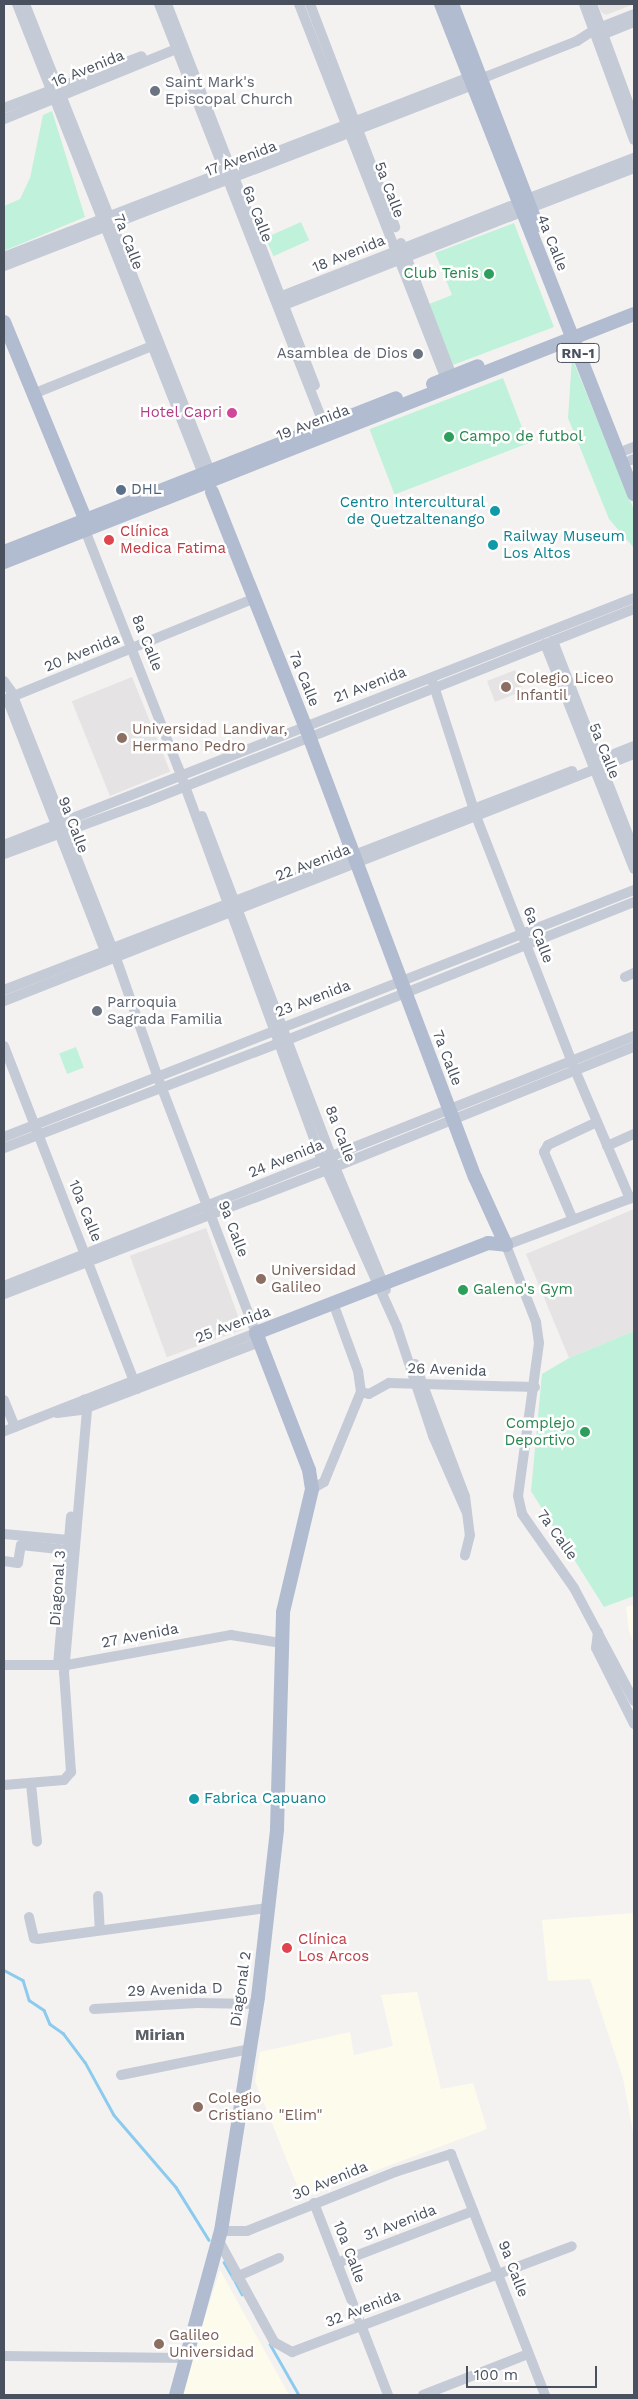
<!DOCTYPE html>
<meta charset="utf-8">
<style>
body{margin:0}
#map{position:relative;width:638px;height:2399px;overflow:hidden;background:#f4f2f1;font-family:"Work Sans",sans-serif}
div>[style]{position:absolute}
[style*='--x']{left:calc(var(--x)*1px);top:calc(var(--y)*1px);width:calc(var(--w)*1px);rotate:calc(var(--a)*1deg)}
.commercial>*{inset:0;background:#fdfbec}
.education>*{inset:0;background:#e5e3e3;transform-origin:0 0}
.green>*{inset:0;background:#c0f1db;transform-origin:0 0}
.stream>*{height:2.5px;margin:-1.25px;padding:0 1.25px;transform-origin:1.25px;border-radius:1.25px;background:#8dcbee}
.minor>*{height:10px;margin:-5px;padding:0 5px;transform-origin:5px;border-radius:5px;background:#c5cbd6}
.major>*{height:14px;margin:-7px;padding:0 7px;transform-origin:7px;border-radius:7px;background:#b1bcd0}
.dots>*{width:14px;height:14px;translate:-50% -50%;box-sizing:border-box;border:2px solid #fff;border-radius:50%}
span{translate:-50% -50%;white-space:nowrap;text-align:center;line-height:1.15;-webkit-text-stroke:5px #fff;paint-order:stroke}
.shield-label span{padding:1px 4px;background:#fff;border:1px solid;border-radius:4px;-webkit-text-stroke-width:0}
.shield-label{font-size:14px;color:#49515f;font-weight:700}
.street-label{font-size:15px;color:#49515f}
.worship-label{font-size:15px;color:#5b616d}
.left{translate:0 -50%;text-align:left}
.right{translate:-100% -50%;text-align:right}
.leisure-label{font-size:15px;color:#27864d}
.hotel-label{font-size:15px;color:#b23c85}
.service-label{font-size:15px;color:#4e5e75}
.culture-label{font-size:15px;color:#0d838f}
.health-label{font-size:15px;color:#be3a42}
.education-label{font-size:15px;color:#785e54}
.neighbourhood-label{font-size:16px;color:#5d6066;font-weight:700}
.frame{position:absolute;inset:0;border:5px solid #49515f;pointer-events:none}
.scale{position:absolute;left:466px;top:2366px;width:131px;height:22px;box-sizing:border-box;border:2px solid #49515f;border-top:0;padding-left:6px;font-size:15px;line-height:18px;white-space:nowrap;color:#49515f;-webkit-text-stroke:4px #fff;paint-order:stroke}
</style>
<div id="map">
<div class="commercial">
<div style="clip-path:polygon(634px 1605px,634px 1643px,629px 1631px,626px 1607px)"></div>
<div style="clip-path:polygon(634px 1913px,634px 2138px,623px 2078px,590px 1979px,548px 1981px,542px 1920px)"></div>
<div style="clip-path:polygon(417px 1992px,441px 2089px,473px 2083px,487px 2129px,302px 2198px,255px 2081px,260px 2052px,350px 2032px,354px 2055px,393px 2046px,381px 1995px)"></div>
<div style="clip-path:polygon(220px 2270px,289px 2395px,180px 2395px)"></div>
</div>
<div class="education">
<div style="clip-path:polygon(598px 4px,634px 4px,606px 15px,601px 12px)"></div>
<div style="clip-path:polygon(515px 670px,527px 700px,519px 703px,515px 694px,495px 702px,487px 681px)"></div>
<div style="left:132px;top:677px;width:102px;height:65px;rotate:68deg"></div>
<div style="clip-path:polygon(634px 1209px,634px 1331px,569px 1358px,526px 1254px)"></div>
<div style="left:206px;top:1228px;width:108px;height:81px;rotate:70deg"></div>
</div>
<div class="green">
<div style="clip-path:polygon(52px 111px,85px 217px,4px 251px,4px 206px,20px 199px,30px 178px,43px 115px)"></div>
<div style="left:301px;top:222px;width:20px;height:39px;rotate:66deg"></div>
<div style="clip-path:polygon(514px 223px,554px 327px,453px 365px,429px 304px,452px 295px,435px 253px)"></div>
<div style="clip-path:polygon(572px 358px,634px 510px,634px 548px,609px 519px,568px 418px)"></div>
<div style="left:503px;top:378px;width:70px;height:143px;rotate:69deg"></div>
<div style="left:76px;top:1047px;width:22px;height:18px;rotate:69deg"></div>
<div style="clip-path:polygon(634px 1331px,634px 1596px,604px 1607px,531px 1491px,542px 1374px,569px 1358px)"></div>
</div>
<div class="stream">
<div style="--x:4;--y:1970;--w:21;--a:28"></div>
<div style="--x:23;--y:1980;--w:21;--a:73"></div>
<div style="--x:29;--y:2000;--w:18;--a:34"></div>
<div style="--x:44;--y:2010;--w:15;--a:67"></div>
<div style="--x:50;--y:2024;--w:16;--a:35"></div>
<div style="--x:63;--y:2033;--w:36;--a:53"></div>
<div style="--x:85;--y:2062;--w:60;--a:61.3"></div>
<div style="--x:114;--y:2115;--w:95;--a:49.3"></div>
<div style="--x:176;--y:2187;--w:62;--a:58.1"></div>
<div style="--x:224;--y:2262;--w:16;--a:60"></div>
<div style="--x:235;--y:2281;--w:15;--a:62"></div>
<div style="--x:270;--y:2344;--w:59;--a:60.4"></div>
</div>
<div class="minor">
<div style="--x:17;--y:4;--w:511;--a:68.41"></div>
<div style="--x:25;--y:4;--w:508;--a:68.39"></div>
<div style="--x:159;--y:4;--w:458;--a:68.6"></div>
<div style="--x:167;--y:4;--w:409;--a:68.8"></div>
<div style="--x:299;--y:4;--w:408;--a:68.6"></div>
<div style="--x:310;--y:4;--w:239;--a:69.1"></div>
<div style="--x:584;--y:4;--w:145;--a:69.8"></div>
<div style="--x:592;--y:4;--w:121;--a:69.8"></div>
<div style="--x:599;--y:36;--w:38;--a:-22"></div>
<div style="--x:4;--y:108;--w:147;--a:-20.6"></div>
<div style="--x:4;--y:119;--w:191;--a:-22.1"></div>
<div style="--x:527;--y:199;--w:115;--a:-21"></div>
<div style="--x:530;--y:208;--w:111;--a:-21"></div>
<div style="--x:401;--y:243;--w:148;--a:69"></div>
<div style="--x:4;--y:257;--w:505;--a:-21.13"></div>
<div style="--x:4;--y:266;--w:503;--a:-21.1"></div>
<div style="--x:473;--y:85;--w:17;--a:-31"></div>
<div style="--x:488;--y:76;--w:96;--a:-21.5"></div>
<div style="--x:577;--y:41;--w:20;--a:-33"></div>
<div style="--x:594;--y:30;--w:43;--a:-21.8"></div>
<div style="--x:277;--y:298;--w:259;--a:-21.5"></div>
<div style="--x:279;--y:307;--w:260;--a:-21.4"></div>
<div style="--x:33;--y:394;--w:134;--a:-22"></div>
<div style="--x:626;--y:450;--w:9;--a:-21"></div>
<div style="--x:631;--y:460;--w:3;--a:-18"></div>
<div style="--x:85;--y:530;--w:255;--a:68.6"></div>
<div style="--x:178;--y:767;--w:419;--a:69.9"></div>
<div style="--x:322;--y:1160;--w:183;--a:65.8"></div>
<div style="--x:397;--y:1327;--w:115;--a:71.7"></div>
<div style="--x:433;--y:1436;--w:84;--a:66.2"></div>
<div style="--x:553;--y:641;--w:224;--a:68.8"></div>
<div style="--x:545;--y:644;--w:242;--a:68.4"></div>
<div style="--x:4;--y:681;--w:12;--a:55"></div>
<div style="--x:11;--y:691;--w:287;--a:68.5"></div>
<div style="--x:116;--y:958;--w:127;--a:70.7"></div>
<div style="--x:158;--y:1078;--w:273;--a:69"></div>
<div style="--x:256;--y:1333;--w:270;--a:158.7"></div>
<div style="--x:433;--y:683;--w:140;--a:72.1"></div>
<div style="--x:476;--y:816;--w:273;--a:68.7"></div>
<div style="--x:575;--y:1070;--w:140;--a:66.9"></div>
<div style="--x:4;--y:700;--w:271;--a:-22.1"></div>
<div style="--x:10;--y:706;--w:268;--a:68.8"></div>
<div style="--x:604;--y:758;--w:32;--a:-22"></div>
<div style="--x:202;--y:816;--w:375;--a:69.2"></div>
<div style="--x:335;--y:1167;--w:133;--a:67.5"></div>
<div style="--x:4;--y:845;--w:677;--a:-21.41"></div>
<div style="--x:4;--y:854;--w:151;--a:-20.1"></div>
<div style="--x:146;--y:802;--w:525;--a:-21.58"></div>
<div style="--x:625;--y:977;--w:10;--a:-24"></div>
<div style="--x:4;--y:990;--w:609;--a:-21.08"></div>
<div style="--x:4;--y:1001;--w:677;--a:-21.41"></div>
<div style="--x:4;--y:1046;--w:368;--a:68.8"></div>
<div style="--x:4;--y:1137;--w:677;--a:-21.41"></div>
<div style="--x:607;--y:1146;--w:30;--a:-24"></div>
<div style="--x:4;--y:1148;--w:303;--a:-20.9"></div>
<div style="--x:287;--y:1040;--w:373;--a:-21.7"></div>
<div style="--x:634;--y:1197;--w:137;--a:159.4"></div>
<div style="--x:506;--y:1245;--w:83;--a:68.7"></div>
<div style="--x:536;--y:1322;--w:21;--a:82"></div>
<div style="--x:539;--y:1343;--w:154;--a:97.8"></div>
<div style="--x:518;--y:1496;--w:18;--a:77"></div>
<div style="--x:522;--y:1514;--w:90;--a:54.9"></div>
<div style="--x:574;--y:1588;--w:128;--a:62"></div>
<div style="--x:573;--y:1220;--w:74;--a:-113.1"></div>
<div style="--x:544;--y:1152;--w:8;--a:-60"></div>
<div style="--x:548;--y:1145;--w:54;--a:-25.1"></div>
<div style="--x:4;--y:1286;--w:678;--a:-21.64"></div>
<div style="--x:4;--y:1294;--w:355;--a:-21"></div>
<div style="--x:335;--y:1167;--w:322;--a:-21.9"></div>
<div style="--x:415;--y:1364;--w:141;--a:69.3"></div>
<div style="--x:465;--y:1496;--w:39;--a:83"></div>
<div style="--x:470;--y:1535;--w:21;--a:104"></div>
<div style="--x:361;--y:1392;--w:8;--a:14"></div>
<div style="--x:369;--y:1394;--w:23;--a:-29"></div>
<div style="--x:389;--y:1383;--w:146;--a:1.6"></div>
<div style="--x:4;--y:1400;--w:29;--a:68"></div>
<div style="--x:57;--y:1413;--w:24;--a:-7"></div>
<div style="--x:81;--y:1410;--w:191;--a:-20.8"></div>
<div style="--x:312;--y:1489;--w:14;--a:-30"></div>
<div style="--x:324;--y:1482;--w:97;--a:-67.7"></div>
<div style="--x:361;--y:1392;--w:21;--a:-98"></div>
<div style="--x:358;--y:1371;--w:64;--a:-110.1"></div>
<div style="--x:4;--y:1534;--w:65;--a:5.3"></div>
<div style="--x:4;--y:1561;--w:14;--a:8"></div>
<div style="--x:18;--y:1563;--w:18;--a:-81"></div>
<div style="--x:21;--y:1545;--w:47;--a:6.1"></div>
<div style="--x:598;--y:1632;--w:16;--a:97"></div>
<div style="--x:596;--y:1648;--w:85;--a:63.4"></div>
<div style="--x:4;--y:1665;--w:63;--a:0"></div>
<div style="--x:67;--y:1665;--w:167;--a:-10.4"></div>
<div style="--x:231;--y:1635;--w:51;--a:9.1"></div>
<div style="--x:58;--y:1665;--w:149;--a:-85"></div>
<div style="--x:31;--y:1784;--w:58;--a:84.1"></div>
<div style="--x:4;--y:1785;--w:60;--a:-4.8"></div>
<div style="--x:64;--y:1780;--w:11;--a:-49"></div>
<div style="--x:71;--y:1772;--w:99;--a:-94"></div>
<div style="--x:64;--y:1673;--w:266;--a:-85"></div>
<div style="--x:87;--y:1408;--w:9;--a:-108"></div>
<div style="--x:98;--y:1896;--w:34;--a:87"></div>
<div style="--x:29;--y:1917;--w:22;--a:77"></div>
<div style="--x:34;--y:1938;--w:4;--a:14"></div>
<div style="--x:38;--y:1939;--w:232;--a:-7.7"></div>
<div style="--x:94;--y:2009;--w:103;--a:-3.3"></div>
<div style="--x:197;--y:2003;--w:60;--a:1"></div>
<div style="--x:121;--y:2075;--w:132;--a:-11.4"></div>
<div style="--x:314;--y:2203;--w:206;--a:68.9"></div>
<div style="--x:221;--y:2231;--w:26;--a:0"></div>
<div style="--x:247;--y:2231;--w:159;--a:-21.7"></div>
<div style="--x:395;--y:2172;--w:59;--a:-17.8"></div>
<div style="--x:451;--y:2154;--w:259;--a:68.7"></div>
<div style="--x:219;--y:2241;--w:115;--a:61.4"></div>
<div style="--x:274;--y:2342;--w:21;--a:29"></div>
<div style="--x:292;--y:2352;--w:299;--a:-20.7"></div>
<div style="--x:337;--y:2263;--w:146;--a:-20.9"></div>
<div style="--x:236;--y:2277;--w:47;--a:-23.8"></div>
<div style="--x:4;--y:2356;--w:182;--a:0.6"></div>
<div style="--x:423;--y:2395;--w:113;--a:-21.3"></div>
</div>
<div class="major">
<div style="--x:441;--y:4;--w:527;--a:68.5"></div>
<div style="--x:452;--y:4;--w:237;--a:69"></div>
<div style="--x:4;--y:322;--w:213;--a:67.6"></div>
<div style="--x:433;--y:384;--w:48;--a:-21.8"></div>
<div style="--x:212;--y:492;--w:263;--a:68.3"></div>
<div style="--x:309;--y:736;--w:471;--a:69.4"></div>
<div style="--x:475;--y:1177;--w:75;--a:65.5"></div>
<div style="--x:4;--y:552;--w:421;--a:-21.4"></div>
<div style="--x:4;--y:562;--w:677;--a:-21.49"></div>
<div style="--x:176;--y:2395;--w:170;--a:-74.7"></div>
<div style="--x:221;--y:2231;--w:237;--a:-81"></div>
<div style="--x:258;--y:1997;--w:169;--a:-83.5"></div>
<div style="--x:277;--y:1829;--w:217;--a:-88.4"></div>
<div style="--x:283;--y:1612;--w:126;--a:-76.7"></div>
<div style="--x:312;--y:1489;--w:19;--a:-99"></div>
<div style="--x:309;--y:1470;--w:147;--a:-111.1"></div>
<div style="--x:256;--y:1333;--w:249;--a:-21.2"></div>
<div style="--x:488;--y:1243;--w:18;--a:6"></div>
</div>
<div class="dots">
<div style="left:155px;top:91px;background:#6b7280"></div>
<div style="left:489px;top:274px;background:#2e9e5b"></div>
<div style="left:418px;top:354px;background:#6b7280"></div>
<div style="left:232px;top:413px;background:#d1479c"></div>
<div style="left:449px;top:437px;background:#2e9e5b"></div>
<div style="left:121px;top:490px;background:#5c6f8a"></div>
<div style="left:495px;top:511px;background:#0f9aa8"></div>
<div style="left:109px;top:540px;background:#e0444e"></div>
<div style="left:493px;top:545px;background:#0f9aa8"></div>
<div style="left:506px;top:687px;background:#8d6e63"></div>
<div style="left:122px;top:738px;background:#8d6e63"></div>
<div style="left:97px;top:1011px;background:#6b7280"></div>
<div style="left:261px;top:1279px;background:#8d6e63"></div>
<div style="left:463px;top:1290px;background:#2e9e5b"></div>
<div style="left:585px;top:1432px;background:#2e9e5b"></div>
<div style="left:194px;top:1799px;background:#0f9aa8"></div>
<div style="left:287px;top:1948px;background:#e0444e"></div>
<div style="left:198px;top:2107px;background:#8d6e63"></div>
<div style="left:159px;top:2344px;background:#8d6e63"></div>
</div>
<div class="shield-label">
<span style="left:578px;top:353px">RN-1</span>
</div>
<div class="street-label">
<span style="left:88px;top:69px;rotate:-22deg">16 Avenida</span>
<span style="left:241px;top:159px;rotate:-21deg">17 Avenida</span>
<span style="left:389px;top:190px;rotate:69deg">5a Calle</span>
<span style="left:257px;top:214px;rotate:69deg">6a Calle</span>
<span style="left:128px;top:242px;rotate:69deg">7a Calle</span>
<span style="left:552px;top:243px;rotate:68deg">4a Calle</span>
<span style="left:349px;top:254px;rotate:-22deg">18 Avenida</span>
<span style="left:313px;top:423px;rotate:-21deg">19 Avenida</span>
<span style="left:147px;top:643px;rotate:68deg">8a Calle</span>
<span style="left:82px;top:653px;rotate:-22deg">20 Avenida</span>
<span style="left:304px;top:679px;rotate:68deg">7a Calle</span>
<span style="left:370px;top:685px;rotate:-21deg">21 Avenida</span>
<span style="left:604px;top:751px;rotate:68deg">5a Calle</span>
<span style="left:73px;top:825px;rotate:69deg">9a Calle</span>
<span style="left:313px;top:863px;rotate:-21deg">22 Avenida</span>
<span style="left:538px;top:935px;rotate:69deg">6a Calle</span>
<span style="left:313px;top:999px;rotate:-21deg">23 Avenida</span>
<span style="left:447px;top:1058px;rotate:69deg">7a Calle</span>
<span style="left:340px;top:1134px;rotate:69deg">8a Calle</span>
<span style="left:286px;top:1159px;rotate:-22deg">24 Avenida</span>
<span style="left:85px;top:1211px;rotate:68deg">10a Calle</span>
<span style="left:233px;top:1229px;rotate:69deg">9a Calle</span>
<span style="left:233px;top:1325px;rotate:-21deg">25 Avenida</span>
<span style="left:447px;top:1370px;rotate:2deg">26 Avenida</span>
<span style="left:557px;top:1535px;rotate:54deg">7a Calle</span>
<span style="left:58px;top:1588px;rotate:-86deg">Diagonal 3</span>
<span style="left:140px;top:1636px;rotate:-11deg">27 Avenida</span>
<span style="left:241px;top:1989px;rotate:-82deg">Diagonal 2</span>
<span style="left:175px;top:1990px;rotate:-2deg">29 Avenida D</span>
<span style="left:330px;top:2181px;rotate:-22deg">30 Avenida</span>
<span style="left:400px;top:2223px;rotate:-21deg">31 Avenida</span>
<span style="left:349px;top:2252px;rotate:69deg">10a Calle</span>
<span style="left:513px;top:2269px;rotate:69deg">9a Calle</span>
<span style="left:363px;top:2309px;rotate:-21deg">32 Avenida</span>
</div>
<div class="worship-label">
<span class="left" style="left:165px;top:91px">Saint Mark's<br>Episcopal Church</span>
<span class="right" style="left:408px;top:354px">Asamblea de Dios</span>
<span class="left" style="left:107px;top:1011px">Parroquia<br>Sagrada Familia</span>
</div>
<div class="leisure-label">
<span class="right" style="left:479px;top:274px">Club Tenis</span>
<span class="left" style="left:459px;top:437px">Campo de futbol</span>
<span class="left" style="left:473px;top:1290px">Galeno's Gym</span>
<span class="right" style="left:575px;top:1432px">Complejo<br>Deportivo</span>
</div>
<div class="hotel-label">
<span class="right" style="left:222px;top:413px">Hotel Capri</span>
</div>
<div class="service-label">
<span class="left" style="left:131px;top:490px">DHL</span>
</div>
<div class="culture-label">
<span class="right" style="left:485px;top:511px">Centro Intercultural<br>de Quetzaltenango</span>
<span class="left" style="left:503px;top:545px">Railway Museum<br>Los Altos</span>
<span class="left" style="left:204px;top:1799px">Fabrica Capuano</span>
</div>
<div class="health-label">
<span class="left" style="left:120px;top:540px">Clínica<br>Medica Fatima</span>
<span class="left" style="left:298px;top:1948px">Clínica<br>Los Arcos</span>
</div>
<div class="education-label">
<span class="left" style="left:516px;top:687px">Colegio Liceo<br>Infantil</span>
<span class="left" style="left:132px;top:738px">Universidad Landivar,<br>Hermano Pedro</span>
<span class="left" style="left:271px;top:1279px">Universidad<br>Galileo</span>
<span class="left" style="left:208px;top:2107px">Colegio<br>Cristiano "Elim"</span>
<span class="left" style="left:169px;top:2344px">Galileo<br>Universidad</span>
</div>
<div class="neighbourhood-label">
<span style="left:160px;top:2035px">Mirian</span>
</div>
<div class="frame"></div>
<div class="scale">100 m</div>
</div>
